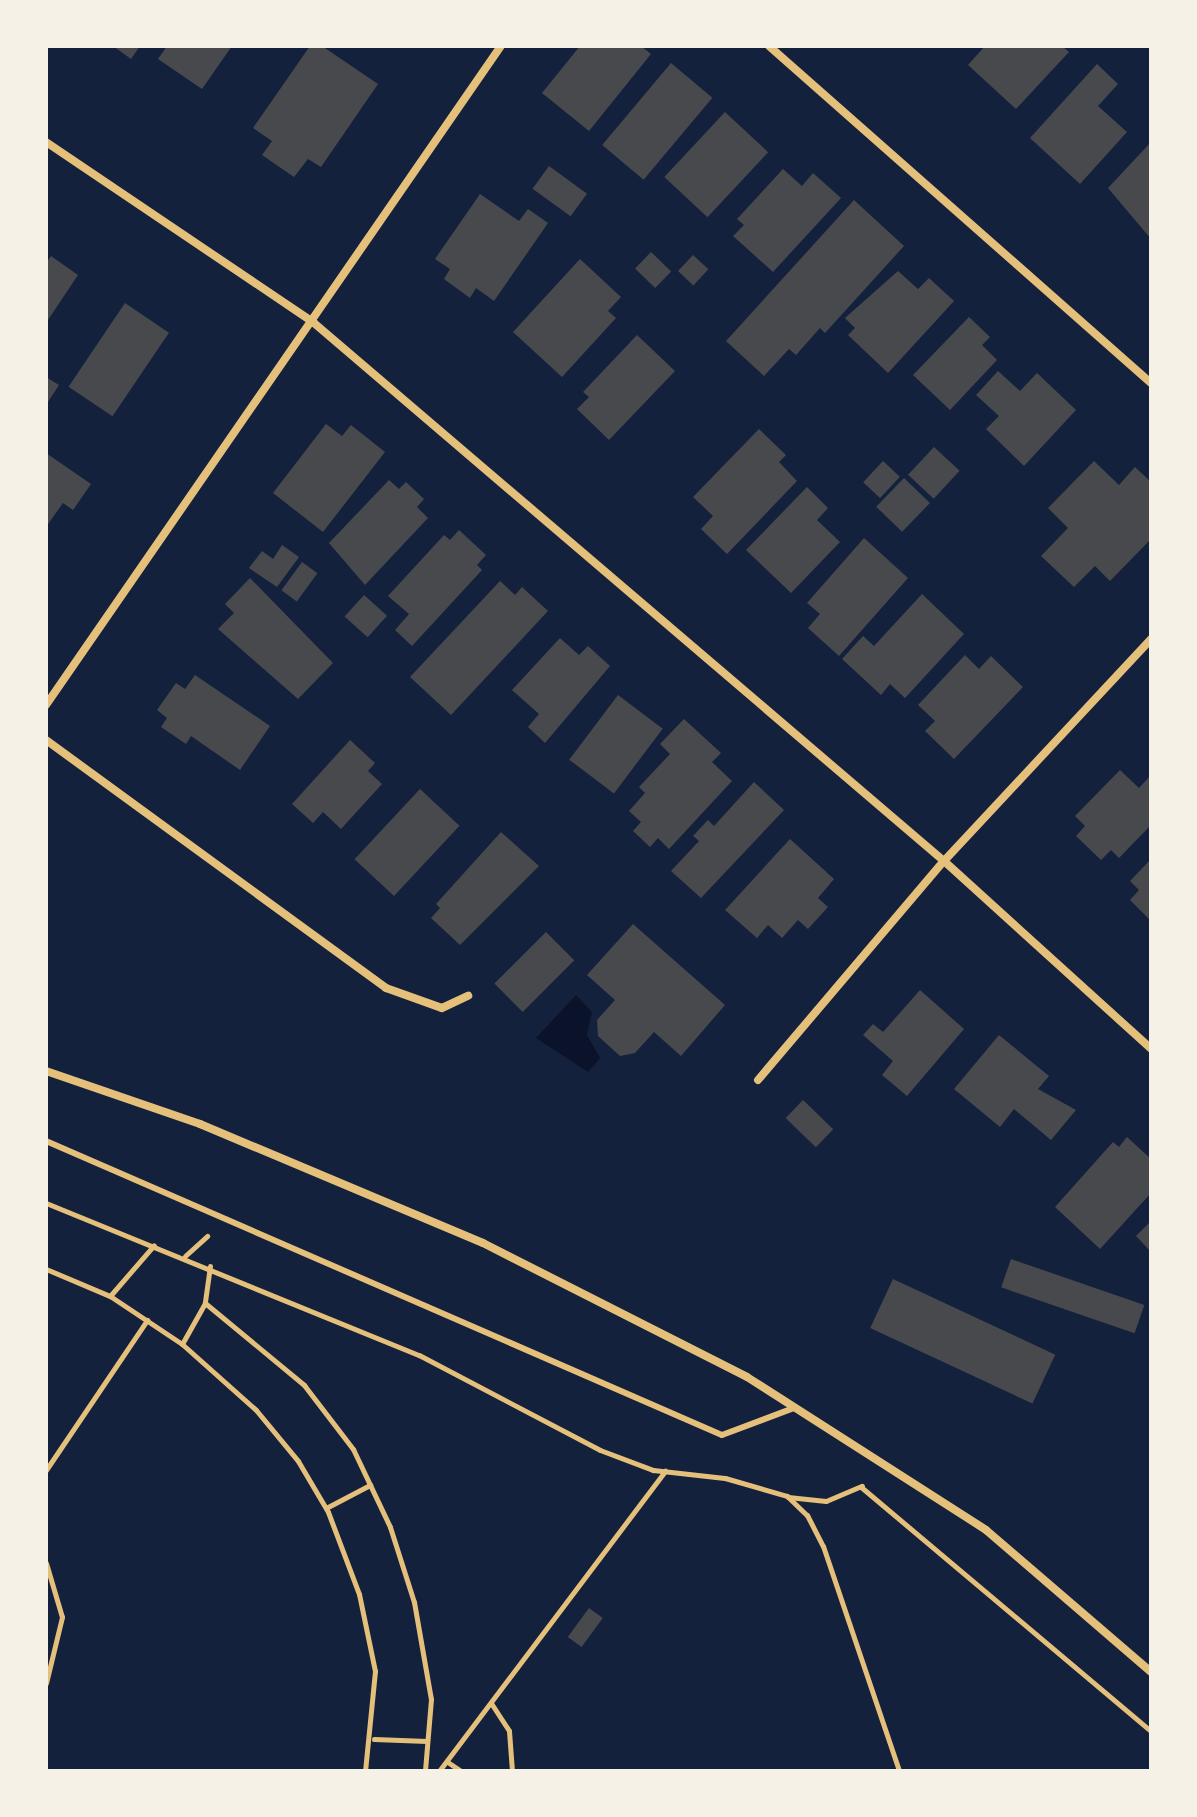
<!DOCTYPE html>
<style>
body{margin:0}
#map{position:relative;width:1197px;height:1817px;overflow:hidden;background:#14213d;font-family:Figtree,sans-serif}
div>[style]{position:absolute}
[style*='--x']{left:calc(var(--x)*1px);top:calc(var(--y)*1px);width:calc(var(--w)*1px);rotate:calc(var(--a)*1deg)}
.water>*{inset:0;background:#0b132b}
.building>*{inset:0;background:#48494c;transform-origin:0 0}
.path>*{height:5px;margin:-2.5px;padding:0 2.5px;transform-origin:2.5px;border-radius:2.5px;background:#e5c07b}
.service>*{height:6px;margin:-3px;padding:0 3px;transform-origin:3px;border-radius:3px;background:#e5c07b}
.minor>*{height:8px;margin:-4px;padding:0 4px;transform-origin:4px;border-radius:4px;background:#e5c07b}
span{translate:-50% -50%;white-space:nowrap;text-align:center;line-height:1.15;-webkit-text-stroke:6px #f6f1e7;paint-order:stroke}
.frame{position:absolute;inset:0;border:48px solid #f6f1e7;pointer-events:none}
</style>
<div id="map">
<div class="water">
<div style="clip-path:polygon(576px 995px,592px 1012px,587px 1035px,600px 1058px,588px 1072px,536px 1038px)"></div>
</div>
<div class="building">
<div style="clip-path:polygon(113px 46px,140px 46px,131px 59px)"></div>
<div style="clip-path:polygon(167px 46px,232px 46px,202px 89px,158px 59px)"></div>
<div style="clip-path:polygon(310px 46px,322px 46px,378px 84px,321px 167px,308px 159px,294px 177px,262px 155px,272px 141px,253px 128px)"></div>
<div style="clip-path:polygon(580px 46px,641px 46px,651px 54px,589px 131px,542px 93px)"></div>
<div style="clip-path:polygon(985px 46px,1062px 46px,1069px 52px,1016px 109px,968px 65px)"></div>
<div style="left:671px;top:63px;width:54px;height:107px;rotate:40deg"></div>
<div style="clip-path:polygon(1097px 64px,1118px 84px,1098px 106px,1127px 132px,1080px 184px,1030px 138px)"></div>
<div style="left:725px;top:112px;width:59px;height:89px;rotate:43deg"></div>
<div style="clip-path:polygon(1151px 142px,1151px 239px,1108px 188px)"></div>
<div style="left:549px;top:166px;width:47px;height:28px;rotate:36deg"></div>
<div style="clip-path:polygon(783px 169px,802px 186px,813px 173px,841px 198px,773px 272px,733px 236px,744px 225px,737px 219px)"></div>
<div style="clip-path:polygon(480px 194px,519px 221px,528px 209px,548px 223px,494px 301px,476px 288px,470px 298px,444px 279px,450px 269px,435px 259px)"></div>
<div style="clip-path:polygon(854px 200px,904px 246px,825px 333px,820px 328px,796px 355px,789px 349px,764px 376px,726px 341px)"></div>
<div style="left:651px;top:252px;width:28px;height:23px;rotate:44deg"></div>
<div style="left:693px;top:255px;width:21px;height:22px;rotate:43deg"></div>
<div style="clip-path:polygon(51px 256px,78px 275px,46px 323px,46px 263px)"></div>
<div style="clip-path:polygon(580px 259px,621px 297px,608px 311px,616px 318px,562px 377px,513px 332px)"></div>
<div style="clip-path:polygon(898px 271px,918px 289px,929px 278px,954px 301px,888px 373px,848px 335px,855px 328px,845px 318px)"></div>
<div style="left:125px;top:303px;width:53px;height:101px;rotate:34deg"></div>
<div style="clip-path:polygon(969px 317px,990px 337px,982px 345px,997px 360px,950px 410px,913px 375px)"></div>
<div style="clip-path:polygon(637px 335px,675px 371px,609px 440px,577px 409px,589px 397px,583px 392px)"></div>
<div style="clip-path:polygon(998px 371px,1020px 391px,1037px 373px,1076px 410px,1024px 466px,986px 429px,999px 416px,976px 395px)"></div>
<div style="clip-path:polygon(46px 377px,59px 385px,46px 405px)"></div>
<div style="clip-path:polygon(326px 424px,342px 436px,351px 425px,385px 452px,323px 532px,273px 493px)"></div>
<div style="clip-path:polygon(759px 429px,786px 455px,779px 462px,797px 481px,727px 554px,701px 529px,713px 516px,693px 497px)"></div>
<div style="left:934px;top:447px;width:35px;height:38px;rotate:43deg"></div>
<div style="clip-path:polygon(46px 453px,91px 484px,73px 510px,63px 503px,46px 527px)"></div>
<div style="left:883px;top:461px;width:23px;height:29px;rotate:43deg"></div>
<div style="clip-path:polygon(1094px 461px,1119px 485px,1135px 467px,1151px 482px,1151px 539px,1110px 581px,1095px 566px,1074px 587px,1041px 556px,1068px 528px,1048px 508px)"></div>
<div style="left:904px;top:478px;width:36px;height:40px;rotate:44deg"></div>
<div style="clip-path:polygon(389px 480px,399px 489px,406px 482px,424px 499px,417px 507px,428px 518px,365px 585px,329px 543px)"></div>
<div style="clip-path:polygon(807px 487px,828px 508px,817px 520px,840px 542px,791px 593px,746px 550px)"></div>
<div style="clip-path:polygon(459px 530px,486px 555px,477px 565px,482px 570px,412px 646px,395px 630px,409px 614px,388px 596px,444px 535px,450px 540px)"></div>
<div style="clip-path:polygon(864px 538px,908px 578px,839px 656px,808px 628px,820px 614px,807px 603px)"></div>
<div style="clip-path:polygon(282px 545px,299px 557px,277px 587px,249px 568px,262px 551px,273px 559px)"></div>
<div style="left:302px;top:562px;width:19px;height:35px;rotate:36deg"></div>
<div style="clip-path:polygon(250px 578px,333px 663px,298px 699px,218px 629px,234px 613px,225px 604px)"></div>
<div style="clip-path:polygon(500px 581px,515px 595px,522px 587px,548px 611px,451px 715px,410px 677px)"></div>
<div style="clip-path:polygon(922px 594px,964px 634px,905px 698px,890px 684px,881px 695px,842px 659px,863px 636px,874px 646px)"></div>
<div style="left:364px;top:595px;width:31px;height:29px;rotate:42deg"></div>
<div style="clip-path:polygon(560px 638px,579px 655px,588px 646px,610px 666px,545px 743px,528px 727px,539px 714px,512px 690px)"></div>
<div style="clip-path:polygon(965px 655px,979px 669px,991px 656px,1023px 687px,954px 759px,925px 731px,935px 721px,918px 705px)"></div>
<div style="clip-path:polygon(195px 675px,270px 726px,240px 770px,191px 736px,186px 744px,161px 727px,167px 718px,157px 710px,176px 683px,185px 689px)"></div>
<div style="left:618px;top:695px;width:56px;height:81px;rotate:37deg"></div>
<div style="clip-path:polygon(684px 719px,721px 753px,712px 762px,732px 781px,669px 849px,658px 838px,650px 847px,633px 831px,641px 822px,629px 811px,645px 793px,639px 787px,670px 754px,660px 744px)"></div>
<div style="clip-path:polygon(350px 740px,375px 763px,368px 771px,382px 784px,341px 829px,323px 812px,313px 823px,292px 804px)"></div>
<div style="clip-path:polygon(1120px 770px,1139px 788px,1151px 775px,1151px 825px,1119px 858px,1111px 850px,1101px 860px,1076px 836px,1085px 826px,1075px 816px)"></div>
<div style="clip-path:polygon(754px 782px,784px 810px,701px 898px,671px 871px,699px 841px,693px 836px,708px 820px,714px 826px)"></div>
<div style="left:420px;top:789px;width:54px;height:96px;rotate:43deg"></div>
<div style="clip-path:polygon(501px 832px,539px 866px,460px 945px,431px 918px,440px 908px,436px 904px)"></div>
<div style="clip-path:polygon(790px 839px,834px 879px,818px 898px,828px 907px,808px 929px,798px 920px,782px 938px,768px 925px,757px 938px,725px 910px)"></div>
<div style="clip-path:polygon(1151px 859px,1151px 921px,1130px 900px,1139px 890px,1130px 881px)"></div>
<div style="clip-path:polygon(633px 924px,725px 1005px,681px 1056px,654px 1032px,635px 1053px,620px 1056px,598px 1036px,597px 1020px,615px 1000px,587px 975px)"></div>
<div style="left:546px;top:932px;width:40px;height:73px;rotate:45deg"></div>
<div style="clip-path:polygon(920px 990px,964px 1029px,907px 1096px,882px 1075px,893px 1061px,863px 1035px,873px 1024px,883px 1032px)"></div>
<div style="clip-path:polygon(999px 1035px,1049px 1076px,1038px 1089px,1076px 1110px,1051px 1140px,1014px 1109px,1000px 1127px,954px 1089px)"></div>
<div style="left:803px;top:1100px;width:42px;height:25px;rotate:44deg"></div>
<div style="clip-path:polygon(1127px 1137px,1151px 1159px,1151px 1193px,1100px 1249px,1055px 1207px,1113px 1142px,1119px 1147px)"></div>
<div style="clip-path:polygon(1151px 1221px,1151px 1252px,1136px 1236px)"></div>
<div style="left:1011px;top:1259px;width:141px;height:30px;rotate:19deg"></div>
<div style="left:893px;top:1279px;width:179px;height:54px;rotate:25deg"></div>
<div style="left:589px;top:1608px;width:17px;height:36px;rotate:36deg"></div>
</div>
<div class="path">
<div style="--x:46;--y:1203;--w:403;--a:22.2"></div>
<div style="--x:419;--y:1355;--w:204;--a:27.7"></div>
<div style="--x:600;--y:1450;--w:57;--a:20.7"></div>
<div style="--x:653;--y:1470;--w:72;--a:6.3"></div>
<div style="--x:725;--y:1478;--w:65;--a:16.2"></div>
<div style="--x:787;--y:1496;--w:28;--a:44"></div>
<div style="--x:807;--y:1515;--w:35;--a:63"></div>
<div style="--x:823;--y:1546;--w:237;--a:71.3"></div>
<div style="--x:185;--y:1256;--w:30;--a:-42"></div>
<div style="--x:210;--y:1266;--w:37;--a:98"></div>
<div style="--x:205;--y:1303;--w:129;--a:39.6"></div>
<div style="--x:304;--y:1385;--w:81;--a:52.6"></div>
<div style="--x:353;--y:1449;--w:86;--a:64.6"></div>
<div style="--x:390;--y:1527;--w:79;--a:72.3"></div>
<div style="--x:414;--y:1602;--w:98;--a:80.1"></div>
<div style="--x:431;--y:1699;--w:72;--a:94.8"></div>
<div style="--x:46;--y:1269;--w:69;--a:22.9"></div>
<div style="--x:110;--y:1296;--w:87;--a:33.7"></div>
<div style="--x:182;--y:1344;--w:99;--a:41.7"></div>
<div style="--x:256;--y:1410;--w:66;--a:50.5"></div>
<div style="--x:298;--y:1461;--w:59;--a:59.5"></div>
<div style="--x:328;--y:1512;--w:88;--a:69.3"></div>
<div style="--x:359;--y:1594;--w:79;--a:78.3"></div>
<div style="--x:375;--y:1671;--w:100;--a:95.7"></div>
<div style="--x:110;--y:1296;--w:67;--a:-49.2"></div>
<div style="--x:182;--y:1344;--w:47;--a:-60.7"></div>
<div style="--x:46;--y:1470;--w:181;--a:-56"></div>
<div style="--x:861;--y:1487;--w:379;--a:40.1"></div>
<div style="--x:788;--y:1497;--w:38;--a:6"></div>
<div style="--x:826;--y:1501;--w:39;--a:-23"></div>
<div style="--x:326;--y:1508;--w:50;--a:-27.6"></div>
<div style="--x:46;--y:1563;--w:56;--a:73.5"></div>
<div style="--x:62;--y:1617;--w:68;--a:103.6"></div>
<div style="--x:491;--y:1703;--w:33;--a:57"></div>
<div style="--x:509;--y:1731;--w:40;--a:85.7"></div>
<div style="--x:374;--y:1739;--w:53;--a:2.2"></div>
<div style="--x:449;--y:1763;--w:14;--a:34"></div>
<div style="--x:439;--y:1771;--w:376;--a:-53"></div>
</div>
<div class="service">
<div style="--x:46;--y:1141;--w:737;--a:23.5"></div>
<div style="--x:722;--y:1435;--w:77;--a:-20.6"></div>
</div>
<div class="minor">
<div style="--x:769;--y:46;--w:509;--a:41.42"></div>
<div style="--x:46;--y:142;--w:323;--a:34"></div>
<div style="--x:314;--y:323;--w:828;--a:40.5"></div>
<div style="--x:944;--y:861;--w:280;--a:42.2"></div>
<div style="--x:46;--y:705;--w:801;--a:-55.38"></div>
<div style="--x:46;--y:740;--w:421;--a:36.1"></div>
<div style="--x:386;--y:988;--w:59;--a:19.7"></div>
<div style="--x:442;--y:1008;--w:29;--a:-25"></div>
<div style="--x:46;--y:1071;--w:163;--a:19"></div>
<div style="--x:200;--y:1124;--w:307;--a:22.8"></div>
<div style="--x:483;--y:1243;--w:296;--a:26.9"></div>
<div style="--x:747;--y:1377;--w:284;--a:32.6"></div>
<div style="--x:986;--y:1530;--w:218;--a:40.7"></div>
<div style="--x:758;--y:1080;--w:287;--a:-49.7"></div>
<div style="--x:944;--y:861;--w:304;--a:-47"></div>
</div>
<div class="frame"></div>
</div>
